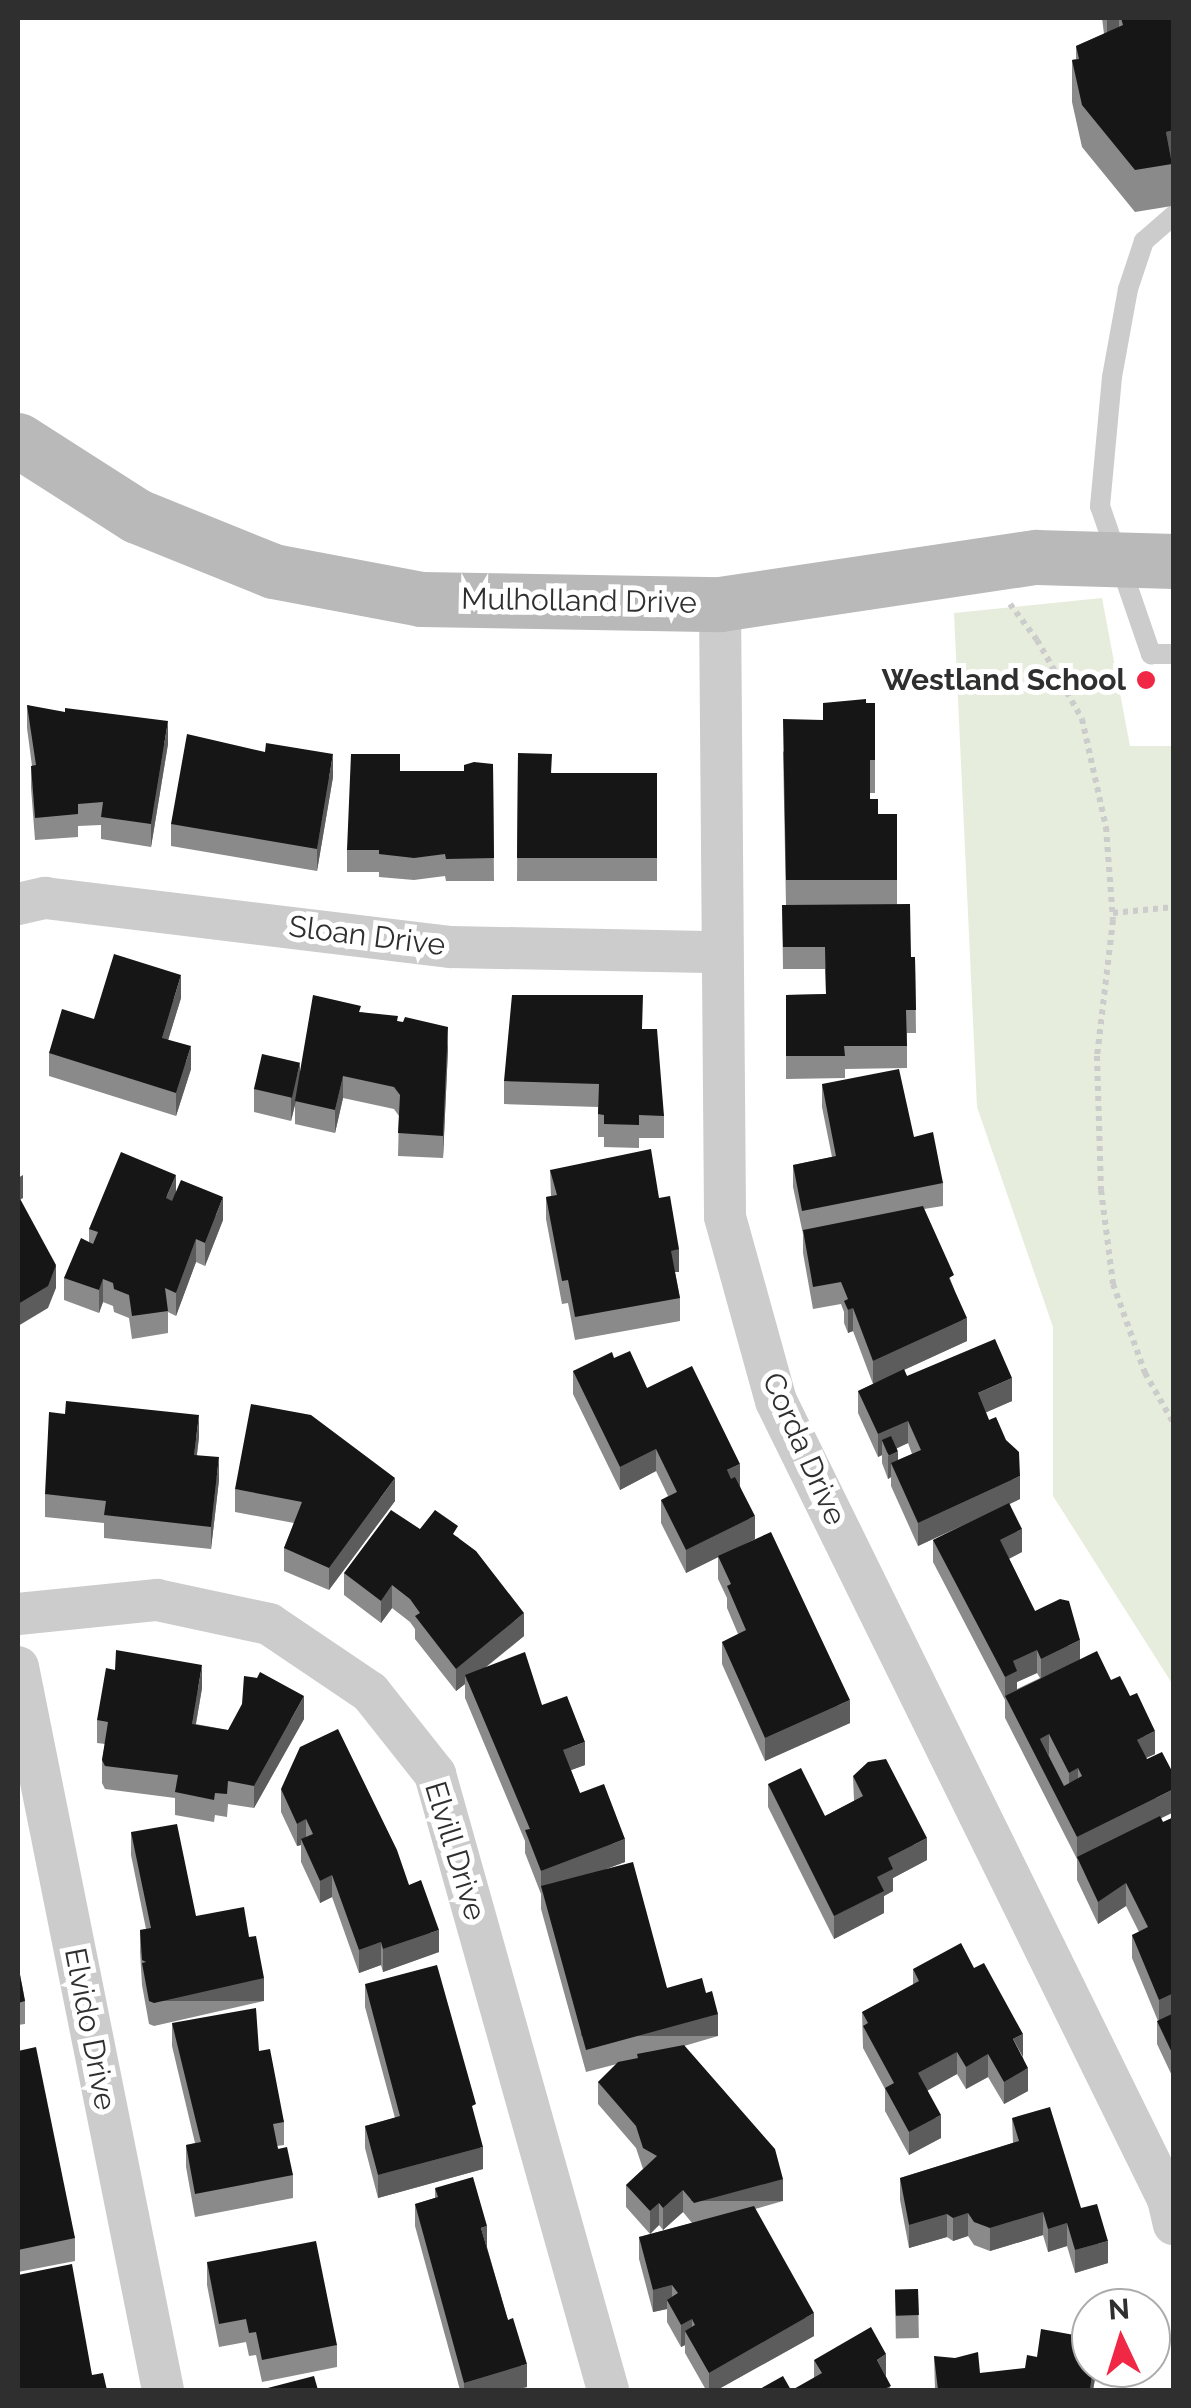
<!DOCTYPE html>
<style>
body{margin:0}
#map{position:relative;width:1191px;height:2408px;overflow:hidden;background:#fff;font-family:Raleway,sans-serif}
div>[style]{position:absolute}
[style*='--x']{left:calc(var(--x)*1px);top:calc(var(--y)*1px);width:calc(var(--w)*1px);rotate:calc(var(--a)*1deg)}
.green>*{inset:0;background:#e6eddc}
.path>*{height:6px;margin-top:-3px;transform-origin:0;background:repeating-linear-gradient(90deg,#ccc 0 5px,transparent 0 10px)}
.service>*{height:20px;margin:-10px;padding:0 10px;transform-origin:10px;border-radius:10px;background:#ccc}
.minor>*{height:42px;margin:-21px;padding:0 21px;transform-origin:21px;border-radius:21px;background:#ccc}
.secondary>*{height:55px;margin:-27.5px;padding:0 27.5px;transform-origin:27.5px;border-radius:27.5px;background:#b9b9b9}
.wall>*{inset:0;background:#8a8a8a;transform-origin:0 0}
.shaded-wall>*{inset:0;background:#5c5c5c;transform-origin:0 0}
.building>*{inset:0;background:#161616;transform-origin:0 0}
.dots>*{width:28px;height:28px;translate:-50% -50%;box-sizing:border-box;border:5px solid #fff;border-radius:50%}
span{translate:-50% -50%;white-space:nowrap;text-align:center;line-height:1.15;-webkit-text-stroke:10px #fff;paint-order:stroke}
.street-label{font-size:30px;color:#2f2f2f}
.poi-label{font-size:30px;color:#2f2f2f;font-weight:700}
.right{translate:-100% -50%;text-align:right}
.frame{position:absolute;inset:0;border:20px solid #2f2f2f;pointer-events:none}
.north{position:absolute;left:1071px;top:2288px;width:100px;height:100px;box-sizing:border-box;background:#fff;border:2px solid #acacac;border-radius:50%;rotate:356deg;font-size:28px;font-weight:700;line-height:40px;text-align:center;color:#2f2f2f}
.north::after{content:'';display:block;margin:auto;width:35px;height:45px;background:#f02845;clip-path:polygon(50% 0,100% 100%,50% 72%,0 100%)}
</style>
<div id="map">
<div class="green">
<div style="clip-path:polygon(1102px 598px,1130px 746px,1173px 746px,1173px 1685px,1053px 1496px,1053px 1327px,977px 1107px,954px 613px)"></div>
</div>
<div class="path">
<div style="--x:1010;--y:604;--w:45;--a:53.1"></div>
<div style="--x:1037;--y:640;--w:91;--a:60.3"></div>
<div style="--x:1082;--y:719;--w:111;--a:77.5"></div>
<div style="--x:1106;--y:827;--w:93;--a:85.7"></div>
<div style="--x:1113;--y:920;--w:137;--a:96.7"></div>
<div style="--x:1097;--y:1056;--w:134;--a:88.3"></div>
<div style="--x:1101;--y:1190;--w:95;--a:82.7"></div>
<div style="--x:1113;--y:1284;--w:95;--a:70.2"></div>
<div style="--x:1145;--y:1373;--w:59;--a:60.4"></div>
<div style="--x:1113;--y:913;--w:61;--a:-5.6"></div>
</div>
<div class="service">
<div style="--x:1174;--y:215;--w:40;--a:139"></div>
<div style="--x:1144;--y:241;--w:51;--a:108.4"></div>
<div style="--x:1128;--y:289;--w:89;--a:100.3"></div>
<div style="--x:1112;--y:377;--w:130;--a:95.3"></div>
<div style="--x:1100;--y:506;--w:157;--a:71"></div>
<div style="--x:1151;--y:654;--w:23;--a:0"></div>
</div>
<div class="minor">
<div style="--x:720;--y:604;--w:613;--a:89.53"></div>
<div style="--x:725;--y:1217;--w:191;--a:74.5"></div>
<div style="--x:776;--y:1401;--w:889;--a:63.84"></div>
<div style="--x:1168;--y:2199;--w:26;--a:77"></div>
<div style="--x:18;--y:904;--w:28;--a:-13"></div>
<div style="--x:45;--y:898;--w:409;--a:6.9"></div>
<div style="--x:451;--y:947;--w:269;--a:1.1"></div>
<div style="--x:18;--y:1614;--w:140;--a:-5.8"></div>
<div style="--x:157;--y:1600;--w:115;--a:12.1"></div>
<div style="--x:269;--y:1624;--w:122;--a:34"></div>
<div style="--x:370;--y:1692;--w:105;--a:51.6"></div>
<div style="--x:435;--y:1774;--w:640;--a:74.31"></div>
<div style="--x:18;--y:1667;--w:737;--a:78.66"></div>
</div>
<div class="secondary">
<div style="--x:18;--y:440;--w:141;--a:32.6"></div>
<div style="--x:137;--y:516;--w:147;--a:22"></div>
<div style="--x:273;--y:571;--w:151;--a:10.7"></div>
<div style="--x:421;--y:599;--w:299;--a:1"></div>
<div style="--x:720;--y:604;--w:319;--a:-8.5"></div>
<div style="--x:1036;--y:557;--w:138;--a:1.7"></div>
</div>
<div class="wall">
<div style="clip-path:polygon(1102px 18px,1174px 18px,1172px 206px,1135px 212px,1082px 147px,1072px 102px,1072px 60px,1076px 59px,1076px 46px,1104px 34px)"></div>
<div style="clip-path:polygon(866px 703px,875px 703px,875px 793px,870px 793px,870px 799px,878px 814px,897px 814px,897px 904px,911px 957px,915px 957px,916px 1033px,907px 1033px,907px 1068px,845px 1069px,845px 1078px,786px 1079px,786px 995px,826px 994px,825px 969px,783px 969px,782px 905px,786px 905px,783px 752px,823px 720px)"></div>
<div style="clip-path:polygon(27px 705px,168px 744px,151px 847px,101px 839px,101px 825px,78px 826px,78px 837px,35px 840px,31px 788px,31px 766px,32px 766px,27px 728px)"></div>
<div style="clip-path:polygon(518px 753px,552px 773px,657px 773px,657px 881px,517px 881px)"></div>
<div style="clip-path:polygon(493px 764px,494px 881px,446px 881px,445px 876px,414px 880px,379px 877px,379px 872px,347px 872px,347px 850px,400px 771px,464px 771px)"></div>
<div style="clip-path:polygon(333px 777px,317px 871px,171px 846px,171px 824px)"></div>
<div style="clip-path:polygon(181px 998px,168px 1040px,191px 1069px,176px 1116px,49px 1076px,49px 1053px,94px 1019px)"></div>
<div style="clip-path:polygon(361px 1012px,398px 1021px,448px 1049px,443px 1158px,398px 1156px,399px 1116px,394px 1109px,343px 1098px,335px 1133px,295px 1124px,295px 1104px,291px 1121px,254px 1112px,254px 1089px,300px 1074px)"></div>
<div style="clip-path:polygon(642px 1029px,664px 1116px,664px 1138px,639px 1138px,639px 1148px,604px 1147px,604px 1137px,598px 1137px,598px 1107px,504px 1104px,504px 1081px)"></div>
<div style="clip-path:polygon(evenodd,822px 1084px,914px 1137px,943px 1183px,943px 1206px,924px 1209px,954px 1289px,967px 1341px,904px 1370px,907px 1376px,1012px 1401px,986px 1412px,1020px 1499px,1010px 1504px,1022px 1552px,1009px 1559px,1035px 1611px,1080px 1659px,1111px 1680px,1155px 1754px,1146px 1758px,1161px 1818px,1163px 1822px,1174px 1817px,1174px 2080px,1157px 2044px,1157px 2021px,1158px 2021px,1132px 1958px,1132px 1935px,1139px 1932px,1126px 1906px,1098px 1924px,1077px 1880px,1077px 1859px,1005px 1718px,1005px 1700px,933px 1562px,933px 1540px,964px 1524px,918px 1546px,891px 1486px,891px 1477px,888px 1479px,882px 1463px,882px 1455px,878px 1457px,858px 1413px,858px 1391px,873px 1384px,853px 1331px,848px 1333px,844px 1323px,844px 1312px,841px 1304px,813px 1309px,803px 1253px,803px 1234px,793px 1187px,793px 1165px,832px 1157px,822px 1107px,822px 1084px,908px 1443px,912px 1454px,898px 1460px,897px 1448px,908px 1443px,822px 1084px,1037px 1673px,1040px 1678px,1017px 1689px,1017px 1682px,1037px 1673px)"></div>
<div style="clip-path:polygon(550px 1170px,659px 1198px,679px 1272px,675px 1272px,680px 1298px,680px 1321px,575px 1340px,568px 1303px,562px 1304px,546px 1219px,546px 1197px,551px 1196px)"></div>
<div style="clip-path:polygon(176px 1192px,223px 1220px,205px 1266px,196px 1262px,176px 1316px,168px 1312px,168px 1333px,132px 1339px,129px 1318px,114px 1312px,113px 1306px,103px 1302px,99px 1313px,64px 1300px,64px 1278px,89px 1242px,89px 1229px)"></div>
<div style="clip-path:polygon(614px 1358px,647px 1388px,740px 1486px,755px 1539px,729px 1552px,850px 1723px,765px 1761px,722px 1664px,722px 1642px,738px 1634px,727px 1608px,727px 1598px,718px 1579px,718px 1557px,686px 1573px,661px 1523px,661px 1500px,668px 1496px,656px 1471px,620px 1490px,573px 1394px,573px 1371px)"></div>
<div style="clip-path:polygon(199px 1437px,197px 1455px,219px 1480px,211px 1549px,104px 1538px,104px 1523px,45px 1517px,45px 1494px)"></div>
<div style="clip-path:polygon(235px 1489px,395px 1501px,329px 1590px,284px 1571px,284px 1548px,294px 1523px,235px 1512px)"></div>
<div style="clip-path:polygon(420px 1529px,458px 1537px,524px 1636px,485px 1668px,542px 1705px,585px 1765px,571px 1770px,580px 1793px,625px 1862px,605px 1869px,667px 1988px,718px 2036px,684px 2046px,783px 2201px,755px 2209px,814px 2336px,717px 2390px,706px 2390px,685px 2353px,685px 2345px,681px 2347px,667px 2322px,667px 2309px,653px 2312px,639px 2259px,639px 2237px,692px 2223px,683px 2212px,663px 2230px,659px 2225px,650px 2234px,626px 2207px,626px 2185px,643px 2169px,636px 2148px,598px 2104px,598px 2082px,617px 2064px,586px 2072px,541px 1909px,541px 1894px,525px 1853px,525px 1841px,465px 1698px,465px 1684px,456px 1691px,415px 1639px,415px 1629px,410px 1622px,392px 1608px,381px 1623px,344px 1595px,344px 1573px)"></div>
<div style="clip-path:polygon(202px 1688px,196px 1724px,228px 1730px,304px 1719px,254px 1808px,228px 1804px,227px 1817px,215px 1815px,214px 1822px,175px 1815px,175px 1798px,105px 1789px,102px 1783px,102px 1760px,105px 1744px,97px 1743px,97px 1720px)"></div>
<div style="clip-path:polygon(853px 1776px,927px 1860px,893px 1878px,893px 1891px,884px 1896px,884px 1913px,834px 1939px,768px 1807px,768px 1784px,825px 1816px,854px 1801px)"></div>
<div style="clip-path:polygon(281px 1789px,409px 1885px,439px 1952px,383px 1972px,381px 1965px,359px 1973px,332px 1897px,320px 1903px,301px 1862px,301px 1845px,297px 1846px,281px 1812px)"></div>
<div style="clip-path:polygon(131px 1832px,196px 1916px,249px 1937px,264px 2001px,154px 2026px,149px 2024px,142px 1985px,140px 1952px,140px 1930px,146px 1929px,131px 1855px)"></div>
<div style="clip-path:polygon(18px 1964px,25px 2001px,25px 2024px,18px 2025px)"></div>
<div style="clip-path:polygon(913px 1969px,1023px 2057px,1028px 2091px,1004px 2104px,988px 2077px,966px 2089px,957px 2074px,927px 2090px,941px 2138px,909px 2155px,885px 2111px,885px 2089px,863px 2048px,862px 2012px,913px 1985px)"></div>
<div style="clip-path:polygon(365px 1984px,476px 2121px,483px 2169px,378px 2198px,365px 2148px,365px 2126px,395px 2118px,365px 2007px)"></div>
<div style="clip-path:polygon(172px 2023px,259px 2051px,284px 2122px,284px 2145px,277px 2146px,293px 2175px,293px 2198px,195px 2217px,186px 2167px,186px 2145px,195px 2143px,172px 2046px)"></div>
<div style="clip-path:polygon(18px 2051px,75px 2238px,75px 2261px,18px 2272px)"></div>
<div style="clip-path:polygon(1012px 2118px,1081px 2208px,1108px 2263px,1075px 2273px,1067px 2246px,1048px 2252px,1043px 2235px,990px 2251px,974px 2245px,968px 2236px,953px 2241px,947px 2237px,909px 2248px,900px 2200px,900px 2178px,1013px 2143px)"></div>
<div style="clip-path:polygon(435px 2188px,487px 2247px,527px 2387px,514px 2390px,460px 2390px,415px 2226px,415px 2204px,435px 2198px)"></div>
<div style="clip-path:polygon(207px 2262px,337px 2345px,337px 2367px,262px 2382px,256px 2355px,249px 2356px,246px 2342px,219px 2347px,207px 2285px)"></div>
<div style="left:918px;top:2289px;width:49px;height:23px;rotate:89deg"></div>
<div style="clip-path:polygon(934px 2356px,980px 2373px,1097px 2368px,1093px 2390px,935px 2390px)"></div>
<div style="clip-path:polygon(814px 2360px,886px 2377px,891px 2390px,814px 2378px)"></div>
</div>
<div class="shaded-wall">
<div style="left:1107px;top:18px;width:12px;height:31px"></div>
<div style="clip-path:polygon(1174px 130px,1174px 172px,1172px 172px,1172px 164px,1166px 132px)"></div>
<div style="clip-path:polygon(168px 721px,168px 744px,151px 847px,151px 824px)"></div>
<div style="clip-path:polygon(333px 754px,333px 777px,317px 871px,317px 849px)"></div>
<div style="clip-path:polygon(181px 975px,181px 998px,162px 1060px,162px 1038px)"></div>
<div style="clip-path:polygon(448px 1027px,448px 1049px,443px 1158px,443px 1136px)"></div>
<div style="clip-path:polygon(191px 1046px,191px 1069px,176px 1116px,176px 1093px)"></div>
<div style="clip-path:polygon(300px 1063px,300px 1085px,291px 1121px,291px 1098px)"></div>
<div style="clip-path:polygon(343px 1076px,343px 1098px,335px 1133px,335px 1110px)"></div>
<div style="clip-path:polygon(23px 1175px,23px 1198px,18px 1201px,18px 1178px)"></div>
<div style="clip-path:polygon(176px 1175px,176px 1198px,166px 1221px,166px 1198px)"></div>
<div style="clip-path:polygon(223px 1197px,223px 1220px,205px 1266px,205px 1243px)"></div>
<div style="clip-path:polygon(196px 1239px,196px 1262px,176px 1316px,176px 1293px)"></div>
<div style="left:679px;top:1249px;width:23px;height:8px;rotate:90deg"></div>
<div style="clip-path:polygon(56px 1265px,56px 1288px,48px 1308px,18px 1326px,18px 1304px)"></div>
<div style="clip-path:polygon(103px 1279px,103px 1302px,99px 1313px,99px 1290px)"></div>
<div style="clip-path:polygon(853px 1308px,853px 1331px,848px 1333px,848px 1310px)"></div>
<div style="clip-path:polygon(967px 1318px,967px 1341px,873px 1384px,873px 1361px)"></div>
<div style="clip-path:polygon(1012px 1378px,1012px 1401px,978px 1416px,978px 1393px)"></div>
<div style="clip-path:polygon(199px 1415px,199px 1437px,194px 1477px,194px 1455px)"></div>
<div style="clip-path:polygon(908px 1421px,908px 1443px,887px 1453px,882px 1440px,882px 1455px,878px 1457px,878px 1434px)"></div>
<div style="clip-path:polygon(656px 1449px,656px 1471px,620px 1490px,620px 1467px)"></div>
<div style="clip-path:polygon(898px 1452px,898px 1474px,891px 1463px,891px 1477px,888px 1479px,888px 1456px)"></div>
<div style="clip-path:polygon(219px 1457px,219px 1480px,211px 1549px,211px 1527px)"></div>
<div style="clip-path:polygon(740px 1464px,740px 1487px,727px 1493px,727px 1470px)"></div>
<div style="clip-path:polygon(1020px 1476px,1020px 1499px,918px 1546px,918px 1523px)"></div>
<div style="clip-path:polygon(395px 1478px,395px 1501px,329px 1590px,329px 1568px)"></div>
<div style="clip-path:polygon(755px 1516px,755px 1539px,686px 1573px,686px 1550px)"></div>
<div style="clip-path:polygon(1022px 1529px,1022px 1552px,1000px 1563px,1000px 1540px)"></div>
<div style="clip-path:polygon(392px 1585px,392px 1608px,381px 1623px,381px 1601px)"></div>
<div style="clip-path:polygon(524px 1613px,524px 1636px,467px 1682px,465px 1675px,465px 1684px,456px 1691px,456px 1669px)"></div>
<div style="clip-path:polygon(1080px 1640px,1080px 1662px,1041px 1681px,1041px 1659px)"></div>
<div style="clip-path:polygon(1037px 1650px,1037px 1673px,1017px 1682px,1017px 1693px,1005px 1696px,1005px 1700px,1005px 1677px,1013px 1661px)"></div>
<div style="clip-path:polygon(202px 1665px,202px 1688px,192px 1746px,192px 1724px)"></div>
<div style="clip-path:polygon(304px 1696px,304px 1719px,254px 1808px,254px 1786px)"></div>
<div style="clip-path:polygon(850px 1700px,850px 1723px,765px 1761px,765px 1738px)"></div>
<div style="clip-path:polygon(1155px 1731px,1155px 1754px,1137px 1762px,1137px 1740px)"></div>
<div style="clip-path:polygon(1049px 1734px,1049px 1756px,1040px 1739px)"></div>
<div style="clip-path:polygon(585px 1742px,585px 1765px,563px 1773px,563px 1750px)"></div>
<div style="clip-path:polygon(1078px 1768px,1078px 1790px,1069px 1795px,1069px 1773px)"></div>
<div style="clip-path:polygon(1174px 1789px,1174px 1812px,1077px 1859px,1077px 1837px)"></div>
<div style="clip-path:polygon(306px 1819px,306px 1842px,301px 1839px,301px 1845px,297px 1846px,297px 1824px)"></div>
<div style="clip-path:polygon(927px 1838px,927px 1860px,893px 1878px,893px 1891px,884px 1896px,884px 1913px,834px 1939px,834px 1916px,877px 1877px,888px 1858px)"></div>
<div style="clip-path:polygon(625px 1839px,625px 1862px,543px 1893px,541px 1886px,541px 1894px,541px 1871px)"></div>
<div style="clip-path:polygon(332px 1875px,332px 1897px,320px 1903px,320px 1881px)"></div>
<div style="clip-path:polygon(1126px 1883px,1126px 1906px,1098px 1924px,1098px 1902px)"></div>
<div style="clip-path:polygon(439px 1930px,439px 1952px,383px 1972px,383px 1949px)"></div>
<div style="clip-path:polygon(381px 1942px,381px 1965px,359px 1973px,359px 1950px)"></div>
<div style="left:264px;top:1978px;width:23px;height:113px;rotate:90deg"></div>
<div style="clip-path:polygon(1174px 1993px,1174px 2016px,1159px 2023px,1159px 2000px)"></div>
<div style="left:718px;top:2014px;width:22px;height:137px;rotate:90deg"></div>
<div style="clip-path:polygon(1023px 2034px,1023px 2057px,1013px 2039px)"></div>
<div style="clip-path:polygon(957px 2052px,957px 2074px,918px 2096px,918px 2073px)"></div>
<div style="clip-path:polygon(988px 2054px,988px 2077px,966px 2089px,966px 2067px)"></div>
<div style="clip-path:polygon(1028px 2068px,1028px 2091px,1004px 2104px,1004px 2082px)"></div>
<div style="clip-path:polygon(941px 2115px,941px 2138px,909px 2155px,909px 2132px)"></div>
<div style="clip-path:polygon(483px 2147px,483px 2169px,378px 2198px,378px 2175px)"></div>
<div style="left:783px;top:2179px;width:22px;height:92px;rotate:90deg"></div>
<div style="clip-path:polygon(683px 2190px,683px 2212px,663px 2230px,663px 2208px)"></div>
<div style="clip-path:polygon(659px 2203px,659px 2225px,650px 2234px,650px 2211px)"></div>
<div style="clip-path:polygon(1043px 2212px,1043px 2235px,990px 2251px,990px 2228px)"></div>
<div style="clip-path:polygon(968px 2213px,968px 2236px,953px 2241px,953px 2218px)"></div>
<div style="clip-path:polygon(947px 2214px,947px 2237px,909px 2248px,909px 2225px)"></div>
<div style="clip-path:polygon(1067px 2223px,1067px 2246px,1048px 2252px,1048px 2229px)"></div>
<div style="clip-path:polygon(487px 2226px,487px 2249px,481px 2228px)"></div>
<div style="clip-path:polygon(1108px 2241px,1108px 2263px,1075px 2273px,1075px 2250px)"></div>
<div style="clip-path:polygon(672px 2285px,672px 2307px,667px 2300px,667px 2309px,653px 2312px,653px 2290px)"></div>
<div style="clip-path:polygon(814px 2313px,814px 2336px,717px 2390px,709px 2390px,709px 2373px)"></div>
<div style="clip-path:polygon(692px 2319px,692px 2341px,685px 2331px,685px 2345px,681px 2347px,681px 2325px)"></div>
<div style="clip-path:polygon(886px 2354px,886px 2377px,877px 2360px)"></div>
<div style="clip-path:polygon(527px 2364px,527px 2387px,514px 2390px,464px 2390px,464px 2383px)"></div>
<div style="clip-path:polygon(1093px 2368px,1097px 2368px,1093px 2390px,1090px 2390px)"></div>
</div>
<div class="building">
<div style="clip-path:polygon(1121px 18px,1174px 18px,1174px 130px,1166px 132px,1172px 164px,1135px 170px,1082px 105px,1072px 60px,1079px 59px,1076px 46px,1123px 25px)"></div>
<div style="clip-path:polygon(866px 699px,866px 703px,875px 703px,875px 760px,870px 760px,870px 799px,878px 799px,878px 814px,897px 814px,897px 880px,786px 880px,783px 719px,823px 720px,823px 703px)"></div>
<div style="clip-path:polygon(27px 705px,65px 712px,65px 708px,168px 721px,151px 824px,101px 817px,103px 802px,78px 804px,78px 814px,35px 818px,31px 766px,36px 765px)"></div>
<div style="clip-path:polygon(187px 734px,265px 752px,266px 743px,333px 754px,317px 849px,171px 824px)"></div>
<div style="clip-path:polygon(518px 753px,552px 754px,551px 773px,657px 773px,657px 858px,517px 858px)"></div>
<div style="clip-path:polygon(351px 754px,400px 754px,400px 771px,464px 771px,464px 765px,474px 762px,493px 764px,494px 858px,446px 859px,445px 854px,414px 858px,379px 854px,379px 850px,347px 850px)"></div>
<div style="clip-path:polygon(910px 904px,911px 957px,915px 957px,916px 1010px,906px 1010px,907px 1046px,844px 1046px,845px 1056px,786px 1056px,786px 995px,826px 994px,825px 947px,783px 947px,782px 905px)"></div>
<div style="clip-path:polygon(114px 954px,181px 975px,162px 1038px,191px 1046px,176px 1093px,49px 1053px,62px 1009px,94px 1019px)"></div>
<div style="clip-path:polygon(313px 995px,361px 1006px,359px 1012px,398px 1016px,397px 1021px,403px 1022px,405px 1017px,448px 1027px,443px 1136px,398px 1133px,400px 1095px,394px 1087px,343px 1076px,335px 1110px,295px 1101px)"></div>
<div style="clip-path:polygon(512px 995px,643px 995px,642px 1029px,657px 1029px,664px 1116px,639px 1115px,639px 1125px,604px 1124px,604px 1115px,598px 1114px,599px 1084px,504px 1081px)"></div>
<div style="left:262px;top:1054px;width:39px;height:36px;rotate:13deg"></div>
<div style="clip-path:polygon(899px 1069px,914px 1137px,933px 1132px,943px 1183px,802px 1211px,793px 1165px,836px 1156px,822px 1084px)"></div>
<div style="clip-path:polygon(651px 1149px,659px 1198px,670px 1196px,679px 1249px,671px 1251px,680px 1298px,575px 1317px,568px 1280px,562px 1281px,546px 1197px,557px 1195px,550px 1170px)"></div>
<div style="clip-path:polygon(121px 1152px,176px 1175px,166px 1198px,172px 1201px,181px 1180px,223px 1197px,205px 1243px,196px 1239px,176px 1293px,165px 1288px,168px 1311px,132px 1316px,129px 1295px,114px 1289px,113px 1283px,103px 1279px,99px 1290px,64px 1278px,81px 1238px,93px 1244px,98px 1232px,89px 1229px)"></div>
<div style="clip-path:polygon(18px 1195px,56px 1265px,48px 1286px,18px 1304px)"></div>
<div style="clip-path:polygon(923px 1206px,954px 1275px,949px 1278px,967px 1318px,873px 1361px,853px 1308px,848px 1310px,844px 1301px,848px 1299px,841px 1282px,813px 1287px,803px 1230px)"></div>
<div style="clip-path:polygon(995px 1339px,1012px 1378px,978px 1393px,989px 1420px,996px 1417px,1006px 1440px,1019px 1452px,1020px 1476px,918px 1523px,891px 1463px,921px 1450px,908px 1421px,878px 1434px,858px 1391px,904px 1369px,907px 1376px)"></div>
<div style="clip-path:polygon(630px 1351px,647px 1388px,692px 1366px,740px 1464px,727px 1470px,731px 1479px,735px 1477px,755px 1516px,686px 1550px,661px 1500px,677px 1492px,656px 1449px,620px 1467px,573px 1371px,612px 1352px,614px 1358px)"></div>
<div style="clip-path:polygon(66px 1401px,199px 1415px,194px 1455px,219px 1457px,211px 1527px,104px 1515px,106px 1501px,45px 1494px,49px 1412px,65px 1414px)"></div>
<div style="clip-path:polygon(251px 1404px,311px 1415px,395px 1478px,329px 1568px,284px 1548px,302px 1502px,235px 1489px)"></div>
<div style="left:891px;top:1436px;width:17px;height:10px;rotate:66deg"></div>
<div style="clip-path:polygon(1009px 1503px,1022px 1529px,1000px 1540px,1035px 1611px,1060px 1599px,1069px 1601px,1080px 1640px,1041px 1659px,1037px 1650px,1013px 1661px,1017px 1671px,1005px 1677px,933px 1540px)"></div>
<div style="clip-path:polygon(391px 1510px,420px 1529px,435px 1510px,458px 1526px,453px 1534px,476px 1551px,524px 1613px,456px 1669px,415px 1616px,420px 1613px,410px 1599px,392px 1585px,381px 1601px,344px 1573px)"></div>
<div style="clip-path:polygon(771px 1532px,850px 1700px,765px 1738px,722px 1642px,746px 1630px,727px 1586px,731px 1584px,718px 1556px)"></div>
<div style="clip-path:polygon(116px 1650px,202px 1665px,192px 1724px,228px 1730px,242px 1704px,244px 1676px,257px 1678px,260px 1672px,304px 1696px,254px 1786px,228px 1781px,227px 1794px,215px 1793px,214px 1800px,175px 1792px,178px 1775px,105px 1766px,102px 1760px,108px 1722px,97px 1720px,106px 1668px,115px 1670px)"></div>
<div style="clip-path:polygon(evenodd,1097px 1651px,1111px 1680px,1120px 1676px,1130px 1696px,1137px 1693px,1155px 1731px,1137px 1740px,1147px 1759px,1162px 1752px,1174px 1775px,1174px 1789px,1077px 1837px,1005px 1696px,1097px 1651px,1049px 1734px,1069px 1773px,1078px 1768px,1082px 1776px,1064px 1786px,1040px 1739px,1049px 1734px)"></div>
<div style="clip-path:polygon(525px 1652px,542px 1705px,567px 1696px,585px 1742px,563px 1750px,580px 1793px,604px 1784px,625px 1839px,541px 1871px,525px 1830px,530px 1829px,465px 1675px)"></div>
<div style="clip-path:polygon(338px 1729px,397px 1850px,409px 1885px,421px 1880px,439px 1930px,383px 1949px,381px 1942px,359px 1950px,332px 1875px,320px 1881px,301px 1839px,313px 1834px,306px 1819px,297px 1824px,281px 1789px,300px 1747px)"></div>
<div style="clip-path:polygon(886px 1759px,927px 1838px,888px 1858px,893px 1869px,877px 1877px,884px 1891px,834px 1916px,768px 1784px,801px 1768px,825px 1816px,863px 1796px,853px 1776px,868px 1762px)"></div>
<div style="clip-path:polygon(1160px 1816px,1163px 1822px,1174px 1817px,1174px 1993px,1159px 2000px,1132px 1935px,1148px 1927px,1126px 1883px,1098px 1902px,1077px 1857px)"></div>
<div style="clip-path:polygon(177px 1824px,196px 1916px,244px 1907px,249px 1937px,256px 1936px,264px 1978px,154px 2003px,149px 2001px,142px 1963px,146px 1962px,142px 1960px,140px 1930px,151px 1928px,131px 1832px)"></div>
<div style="clip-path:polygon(633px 1862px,667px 1988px,702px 1978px,706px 1993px,712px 1991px,718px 2014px,586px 2050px,541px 1886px)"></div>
<div style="clip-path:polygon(961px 1943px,974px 1968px,984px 1963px,1023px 2034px,1013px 2039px,1028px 2068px,1004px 2082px,988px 2054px,966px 2067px,957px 2052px,918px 2073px,941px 2115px,909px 2132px,885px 2088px,894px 2083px,863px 2026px,868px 2023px,862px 2012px,919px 1981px,913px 1969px)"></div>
<div style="clip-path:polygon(18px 1964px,25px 2001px,18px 2003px)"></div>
<div style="clip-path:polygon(437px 1965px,476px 2104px,472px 2106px,483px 2147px,378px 2175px,365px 2126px,400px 2116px,365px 1984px)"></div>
<div style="clip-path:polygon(256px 2008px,259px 2051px,270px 2049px,284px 2122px,273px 2124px,278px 2149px,287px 2147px,293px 2175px,195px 2194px,186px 2145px,201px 2142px,172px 2023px)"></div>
<div style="clip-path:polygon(1174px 2013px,1174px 2057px,1157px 2021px)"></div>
<div style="clip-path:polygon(684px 2045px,775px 2149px,783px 2179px,694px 2203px,683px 2190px,663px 2208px,659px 2203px,650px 2211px,626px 2185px,657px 2156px,643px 2148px,636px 2126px,598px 2082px,618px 2062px,638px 2058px,637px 2054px)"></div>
<div style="clip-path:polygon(36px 2047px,75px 2238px,18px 2250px,18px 2051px)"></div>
<div style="clip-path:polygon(1050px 2107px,1081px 2208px,1097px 2204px,1108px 2241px,1075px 2250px,1067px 2223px,1048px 2229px,1043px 2212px,990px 2228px,974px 2222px,968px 2213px,953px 2218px,947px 2214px,909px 2225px,900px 2178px,1019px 2141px,1012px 2118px)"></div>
<div style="clip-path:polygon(473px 2177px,487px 2226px,481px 2228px,508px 2320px,513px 2318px,527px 2364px,464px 2383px,415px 2204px,438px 2197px,435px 2188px)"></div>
<div style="clip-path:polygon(754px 2206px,814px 2313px,709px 2373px,685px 2331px,695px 2325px,692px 2319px,681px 2325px,667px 2300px,678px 2293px,672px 2285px,653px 2290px,639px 2237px)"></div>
<div style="clip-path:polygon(316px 2241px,337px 2345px,262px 2360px,256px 2332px,249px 2333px,246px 2319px,219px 2324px,207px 2262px)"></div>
<div style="clip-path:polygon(72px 2264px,92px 2375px,103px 2373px,107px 2390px,18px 2390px,18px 2275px)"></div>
<div style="left:918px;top:2289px;width:26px;height:23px;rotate:88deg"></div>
<div style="clip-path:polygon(871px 2327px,886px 2354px,877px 2360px,891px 2386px,882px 2390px,792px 2390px,822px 2373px,814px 2360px)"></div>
<div style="clip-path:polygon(1041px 2329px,1091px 2338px,1091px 2368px,1093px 2368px,1090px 2390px,938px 2390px,934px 2356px,955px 2358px,978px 2352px,980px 2373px,1025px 2368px,1027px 2355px,1037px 2357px)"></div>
<div style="clip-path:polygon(314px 2376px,318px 2390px,260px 2390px)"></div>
<div style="clip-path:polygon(783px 2376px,791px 2390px,758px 2390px)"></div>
</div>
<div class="dots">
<div style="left:1146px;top:680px;background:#f02845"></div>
</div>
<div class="street-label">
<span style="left:579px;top:601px;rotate:1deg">Mulholland Drive</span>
<span style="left:367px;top:936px;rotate:7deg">Sloan Drive</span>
<span style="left:804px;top:1449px;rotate:66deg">Corda Drive</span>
<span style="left:455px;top:1851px;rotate:73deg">Elvill Drive</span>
<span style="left:90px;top:2029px;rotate:79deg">Elvido Drive</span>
</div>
<div class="poi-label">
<span class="right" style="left:1126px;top:680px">Westland School</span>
</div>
<div class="frame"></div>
<div class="north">N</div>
</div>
